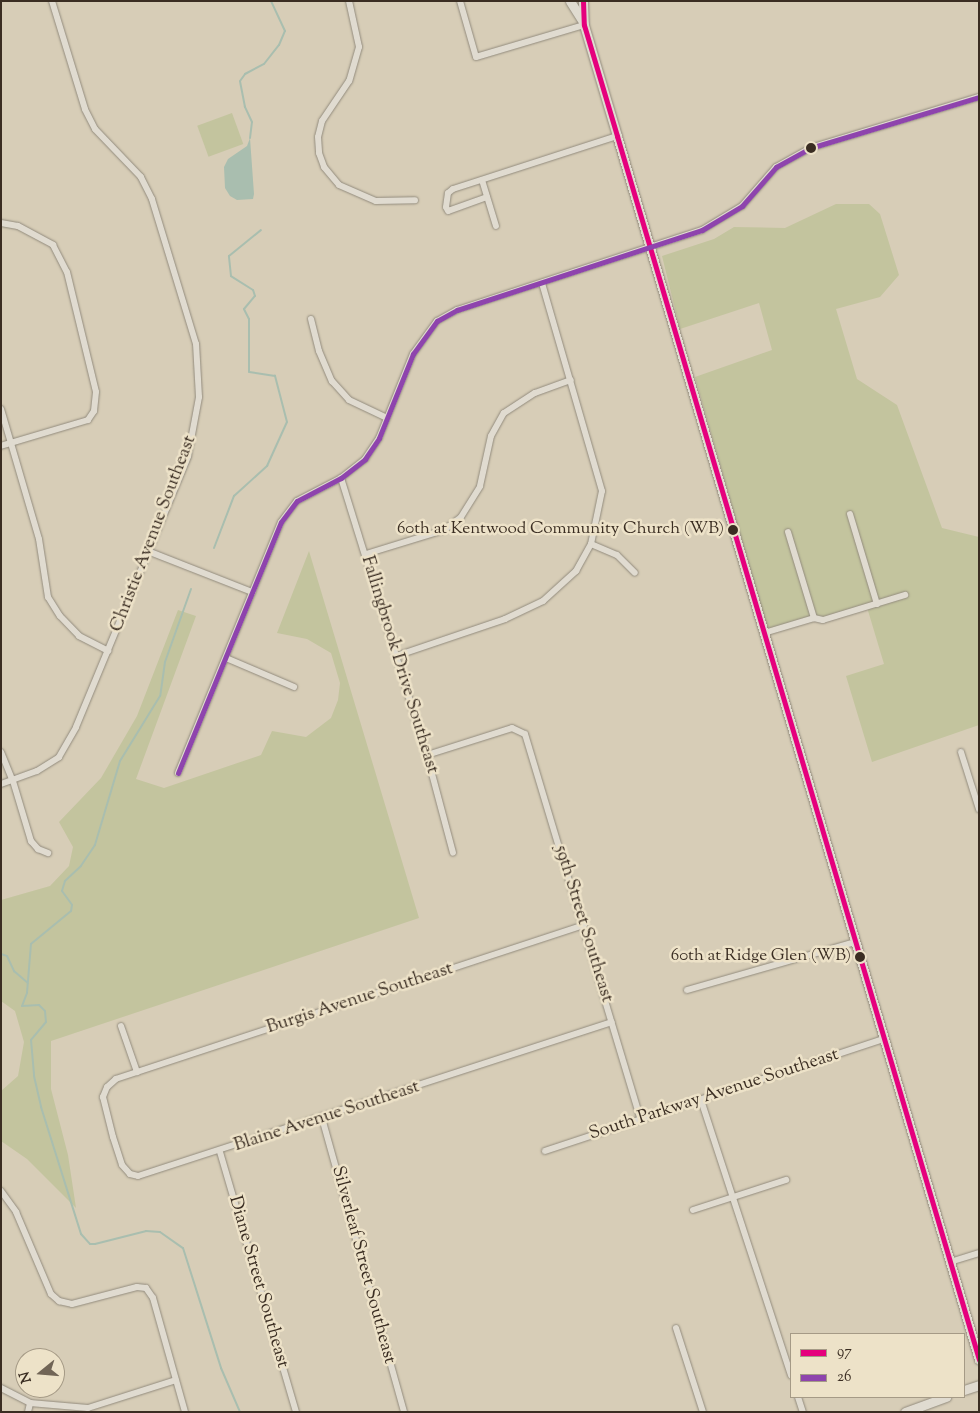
<!DOCTYPE html>
<style>
body{margin:0}
#map{position:relative;width:980px;height:1413px;overflow:hidden;background:#d7cdb7;font-family:"Sorts Mill Goudy",serif}
div>[style]{position:absolute}
[style*='--x']{left:calc(var(--x)*1px);top:calc(var(--y)*1px);width:calc(var(--w)*1px);rotate:calc(var(--a)*1deg)}
.green>*{inset:0;background:#c3c49e;transform-origin:0 0}
.water>*{inset:0;background:#a9beaf}
.stream>*{height:2px;margin:-1px;padding:0 1px;transform-origin:1px;border-radius:1px;background:#a9beaf}
.roads{filter:drop-shadow(0 0 1px #928b7d) drop-shadow(0 0 1px #928b7d)}
.street>*{height:6px;margin:-3px;padding:0 3px;transform-origin:3px;border-radius:3px;background:#e0dbd0}
.secondary>*{height:9px;margin:-4.5px;padding:0 4.5px;transform-origin:4.5px;border-radius:4.5px;background:#e0dbd0}
.bus-1>*{height:5px;margin:-2.5px;padding:0 2.5px;transform-origin:2.5px;border-radius:2.5px;background:#e5007d}
.bus-2>*{height:5px;margin:-2.5px;padding:0 2.5px;transform-origin:2.5px;border-radius:2.5px;background:#8e44ad}
.dots>*{width:14px;height:14px;translate:-50% -50%;box-sizing:border-box;border:2px solid #ede2c8;border-radius:50%}
span{translate:-50% -50%;white-space:nowrap;text-align:center;line-height:1.15;-webkit-text-stroke:5px #ede2c8;paint-order:stroke}
.bus-label{font-size:17px;color:#3a2d22}
.right{translate:-100% -50%;text-align:right}
.street-label{font-size:18px;color:#3a2d22}
.frame{position:absolute;inset:0;border:2px solid #3a2d22;pointer-events:none}
.legend{position:absolute;left:790px;top:1333px;width:175px;height:65px;box-sizing:border-box;background:#ede2c8;border:1px solid #a59a86;margin:0;padding:6px 9px;list-style:none;font-size:15px;color:#3a2d22}
.legend li{display:flex;align-items:center;gap:10px;height:25px}
.legend b{width:25px;border:1px solid #a59a86}
.north{position:absolute;left:15px;top:1348px;width:50px;height:50px;box-sizing:border-box;background:#ede2c8;border:1px solid #a59a86;border-radius:50%;rotate:253deg;font-size:14px;font-weight:700;line-height:20px;text-align:center;color:#3a2d22}
.north::after{content:'';display:block;margin:auto;width:18px;height:22px;background:#716556;clip-path:polygon(50% 0,100% 100%,50% 72%,0 100%)}
</style>
<div id="map">
<div class="green">
<div style="left:232px;top:113px;width:33px;height:37px;rotate:70deg"></div>
<div style="clip-path:polygon(836px 204px,869px 204px,880px 214px,899px 275px,880px 297px,836px 309px,857px 379px,897px 405px,942px 528px,979px 537px,979px 725px,872px 762px,846px 676px,884px 664px,866px 604px,769px 634px,695px 377px,772px 350px,759px 303px,680px 329px,662px 256px,714px 239px,734px 227px,785px 228px)"></div>
<div style="clip-path:polygon(309px 551px,419px 918px,51px 1041px,51px 1089px,68px 1155px,76px 1208px,27px 1159px,1px 1141px,1px 1091px,18px 1076px,24px 1042px,15px 1011px,1px 1001px,1px 900px,50px 886px,69px 866px,73px 847px,59px 822px,101px 778px,137px 716px,178px 610px,196px 616px,136px 779px,164px 788px,261px 755px,272px 731px,306px 737px,331px 718px,338px 700px,340px 683px,331px 653px,307px 639px,277px 633px)"></div>
</div>
<div class="water">
<div style="clip-path:polygon(250px 138px,254px 194px,253px 199px,237px 200px,230px 196px,225px 188px,224px 167px,228px 159px,247px 146px)"></div>
</div>
<div class="stream">
<div style="--x:250;--y:138;--w:16;--a:-83"></div>
<div style="--x:252;--y:122;--w:17;--a:-115"></div>
<div style="--x:245;--y:107;--w:26;--a:-101"></div>
<div style="--x:240;--y:81;--w:9;--a:-54"></div>
<div style="--x:245;--y:74;--w:21;--a:-28"></div>
<div style="--x:264;--y:64;--w:24;--a:-52"></div>
<div style="--x:279;--y:45;--w:15;--a:-67"></div>
<div style="--x:285;--y:31;--w:33;--a:-115"></div>
<div style="--x:214;--y:548;--w:56;--a:-69"></div>
<div style="--x:234;--y:496;--w:45;--a:-42.3"></div>
<div style="--x:267;--y:466;--w:48;--a:-65.6"></div>
<div style="--x:287;--y:422;--w:48;--a:-104.6"></div>
<div style="--x:275;--y:376;--w:26;--a:-171"></div>
<div style="--x:249;--y:372;--w:53;--a:-90"></div>
<div style="--x:249;--y:319;--w:11;--a:-117"></div>
<div style="--x:244;--y:309;--w:17;--a:-50"></div>
<div style="--x:255;--y:296;--w:6;--a:-108"></div>
<div style="--x:253;--y:290;--w:26;--a:-148"></div>
<div style="--x:231;--y:276;--w:20;--a:-96"></div>
<div style="--x:229;--y:256;--w:41;--a:-39.1"></div>
<div style="--x:191;--y:589;--w:77;--a:109.6"></div>
<div style="--x:165;--y:662;--w:34;--a:98"></div>
<div style="--x:160;--y:696;--w:76;--a:121.6"></div>
<div style="--x:120;--y:761;--w:88;--a:106.6"></div>
<div style="--x:95;--y:845;--w:25;--a:124"></div>
<div style="--x:81;--y:866;--w:22;--a:137"></div>
<div style="--x:65;--y:881;--w:10;--a:107"></div>
<div style="--x:62;--y:891;--w:17;--a:54"></div>
<div style="--x:72;--y:905;--w:6;--a:99"></div>
<div style="--x:71;--y:911;--w:52;--a:140.5"></div>
<div style="--x:31;--y:944;--w:49;--a:94.7"></div>
<div style="--x:27;--y:993;--w:14;--a:111"></div>
<div style="--x:22;--y:1006;--w:17;--a:-3"></div>
<div style="--x:39;--y:1005;--w:8;--a:45"></div>
<div style="--x:45;--y:1011;--w:11;--a:85"></div>
<div style="--x:46;--y:1022;--w:23;--a:130"></div>
<div style="--x:31;--y:1040;--w:36;--a:85"></div>
<div style="--x:34;--y:1076;--w:32;--a:77"></div>
<div style="--x:41;--y:1107;--w:133;--a:72.5"></div>
<div style="--x:81;--y:1234;--w:13;--a:48"></div>
<div style="--x:90;--y:1244;--w:5;--a:0"></div>
<div style="--x:95;--y:1244;--w:53;--a:-14.3"></div>
<div style="--x:146;--y:1231;--w:14;--a:4"></div>
<div style="--x:160;--y:1232;--w:28;--a:35"></div>
<div style="--x:183;--y:1248;--w:126;--a:72.4"></div>
<div style="--x:221;--y:1368;--w:48;--a:66.6"></div>
<div style="--x:1;--y:954;--w:6;--a:18"></div>
<div style="--x:7;--y:956;--w:17;--a:65"></div>
<div style="--x:14;--y:971;--w:18;--a:41"></div>
</div>
<div class="roads">
<div class="street">
<div style="--x:349;--y:1;--w:47;--a:77.7"></div>
<div style="--x:359;--y:47;--w:35;--a:106"></div>
<div style="--x:349;--y:81;--w:48;--a:124"></div>
<div style="--x:322;--y:121;--w:16;--a:104"></div>
<div style="--x:318;--y:137;--w:16;--a:86"></div>
<div style="--x:319;--y:153;--w:15;--a:70"></div>
<div style="--x:324;--y:167;--w:23;--a:50"></div>
<div style="--x:339;--y:185;--w:40;--a:23.4"></div>
<div style="--x:376;--y:201;--w:39;--a:-1"></div>
<div style="--x:460;--y:1;--w:58;--a:74.1"></div>
<div style="--x:476;--y:57;--w:113;--a:-16.5"></div>
<div style="--x:482;--y:180;--w:48;--a:73.1"></div>
<div style="--x:487;--y:197;--w:41;--a:160.3"></div>
<div style="--x:448;--y:211;--w:4;--a:-117"></div>
<div style="--x:446;--y:207;--w:14;--a:-82"></div>
<div style="--x:448;--y:193;--w:6;--a:-39"></div>
<div style="--x:453;--y:189;--w:172;--a:-17.9"></div>
<div style="--x:1;--y:223;--w:17;--a:10"></div>
<div style="--x:18;--y:226;--w:40;--a:28"></div>
<div style="--x:53;--y:245;--w:30;--a:63"></div>
<div style="--x:67;--y:272;--w:123;--a:76.4"></div>
<div style="--x:96;--y:392;--w:19;--a:96"></div>
<div style="--x:94;--y:411;--w:11;--a:124"></div>
<div style="--x:88;--y:420;--w:91;--a:163.4"></div>
<div style="--x:311;--y:319;--w:33;--a:76"></div>
<div style="--x:319;--y:351;--w:33;--a:67"></div>
<div style="--x:332;--y:381;--w:25;--a:48"></div>
<div style="--x:349;--y:400;--w:42;--a:25.3"></div>
<div style="--x:1;--y:409;--w:135;--a:73.7"></div>
<div style="--x:39;--y:539;--w:59;--a:81.2"></div>
<div style="--x:48;--y:597;--w:22;--a:58"></div>
<div style="--x:60;--y:616;--w:28;--a:46"></div>
<div style="--x:79;--y:636;--w:33;--a:27"></div>
<div style="--x:341;--y:478;--w:290;--a:72.8"></div>
<div style="--x:427;--y:755;--w:101;--a:75.1"></div>
<div style="--x:850;--y:514;--w:94;--a:73.3"></div>
<div style="--x:788;--y:532;--w:90;--a:73.2"></div>
<div style="--x:591;--y:544;--w:28;--a:23"></div>
<div style="--x:617;--y:555;--w:25;--a:45"></div>
<div style="--x:150;--y:552;--w:110;--a:21.4"></div>
<div style="--x:366;--y:554;--w:82;--a:-17.1"></div>
<div style="--x:444;--y:530;--w:21;--a:-37"></div>
<div style="--x:461;--y:517;--w:36;--a:-58"></div>
<div style="--x:480;--y:486;--w:51;--a:-77.6"></div>
<div style="--x:491;--y:436;--w:26;--a:-61"></div>
<div style="--x:504;--y:413;--w:37;--a:-33"></div>
<div style="--x:535;--y:393;--w:38;--a:-20"></div>
<div style="--x:764;--y:633;--w:52;--a:-16.7"></div>
<div style="--x:814;--y:618;--w:9;--a:13"></div>
<div style="--x:823;--y:620;--w:86;--a:-17"></div>
<div style="--x:396;--y:656;--w:115;--a:-18.7"></div>
<div style="--x:505;--y:619;--w:42;--a:-25.3"></div>
<div style="--x:543;--y:601;--w:45;--a:-42.3"></div>
<div style="--x:576;--y:571;--w:31;--a:-61"></div>
<div style="--x:591;--y:544;--w:54;--a:-78.3"></div>
<div style="--x:602;--y:491;--w:216;--a:-106.1"></div>
<div style="--x:226;--y:658;--w:74;--a:23.1"></div>
<div style="--x:1;--y:752;--w:31;--a:68"></div>
<div style="--x:13;--y:781;--w:63;--a:73.3"></div>
<div style="--x:31;--y:841;--w:11;--a:49"></div>
<div style="--x:38;--y:849;--w:11;--a:22"></div>
<div style="--x:961;--y:752;--w:60;--a:72.5"></div>
<div style="--x:427;--y:755;--w:89;--a:-17.6"></div>
<div style="--x:512;--y:728;--w:14;--a:25"></div>
<div style="--x:525;--y:734;--w:403;--a:73.3"></div>
<div style="--x:178;--y:773;--w:271;--a:-67.7"></div>
<div style="--x:281;--y:522;--w:26;--a:-53"></div>
<div style="--x:297;--y:501;--w:50;--a:-27.6"></div>
<div style="--x:341;--y:478;--w:31;--a:-38"></div>
<div style="--x:365;--y:459;--w:25;--a:-56"></div>
<div style="--x:379;--y:438;--w:91;--a:-68"></div>
<div style="--x:413;--y:354;--w:41;--a:-54"></div>
<div style="--x:437;--y:321;--w:23;--a:-29"></div>
<div style="--x:457;--y:310;--w:258;--a:-18.1"></div>
<div style="--x:702;--y:230;--w:47;--a:-31"></div>
<div style="--x:742;--y:206;--w:52;--a:-48.9"></div>
<div style="--x:776;--y:167;--w:39;--a:-29"></div>
<div style="--x:810;--y:148;--w:177;--a:-16.8"></div>
<div style="--x:1;--y:784;--w:38;--a:-20"></div>
<div style="--x:37;--y:771;--w:26;--a:-32"></div>
<div style="--x:59;--y:757;--w:34;--a:-60"></div>
<div style="--x:76;--y:727;--w:293;--a:-67.5"></div>
<div style="--x:188;--y:456;--w:60;--a:-79.4"></div>
<div style="--x:199;--y:397;--w:53;--a:-93.2"></div>
<div style="--x:196;--y:344;--w:152;--a:-106.9"></div>
<div style="--x:152;--y:199;--w:25;--a:-117"></div>
<div style="--x:141;--y:177;--w:66;--a:-133.8"></div>
<div style="--x:95;--y:129;--w:22;--a:-117"></div>
<div style="--x:85;--y:109;--w:113;--a:-107"></div>
<div style="--x:584;--y:925;--w:493;--a:161.8"></div>
<div style="--x:116;--y:1079;--w:12;--a:138"></div>
<div style="--x:107;--y:1087;--w:11;--a:112"></div>
<div style="--x:103;--y:1097;--w:41;--a:76"></div>
<div style="--x:113;--y:1137;--w:29;--a:72"></div>
<div style="--x:122;--y:1165;--w:12;--a:48"></div>
<div style="--x:130;--y:1174;--w:8;--a:14"></div>
<div style="--x:138;--y:1176;--w:498;--a:-18"></div>
<div style="--x:687;--y:990;--w:175;--a:-15.9"></div>
<div style="--x:121;--y:1026;--w:49;--a:70.8"></div>
<div style="--x:701;--y:1100;--w:290;--a:71.9"></div>
<div style="--x:322;--y:1118;--w:305;--a:74.4"></div>
<div style="--x:545;--y:1151;--w:357;--a:-18.3"></div>
<div style="--x:220;--y:1152;--w:271;--a:73.7"></div>
<div style="--x:1;--y:1191;--w:26;--a:54"></div>
<div style="--x:16;--y:1212;--w:89;--a:66.9"></div>
<div style="--x:51;--y:1294;--w:11;--a:41"></div>
<div style="--x:59;--y:1301;--w:13;--a:13"></div>
<div style="--x:72;--y:1304;--w:67;--a:-14.7"></div>
<div style="--x:137;--y:1287;--w:9;--a:6"></div>
<div style="--x:146;--y:1288;--w:12;--a:55"></div>
<div style="--x:153;--y:1298;--w:118;--a:74.3"></div>
<div style="--x:693;--y:1210;--w:98;--a:-17.9"></div>
<div style="--x:950;--y:1262;--w:30;--a:-17"></div>
<div style="--x:676;--y:1328;--w:88;--a:72.2"></div>
<div style="--x:1;--y:1388;--w:33;--a:27"></div>
<div style="--x:30;--y:1403;--w:58;--a:4.9"></div>
<div style="--x:88;--y:1408;--w:92;--a:-17.7"></div>
<div style="--x:798;--y:1397;--w:16;--a:72"></div>
<div style="--x:28;--y:1412;--w:9;--a:-77"></div>
</div>
<div class="secondary">
<div style="--x:570;--y:1;--w:25;--a:58"></div>
<div style="--x:583;--y:1;--w:24;--a:88"></div>
<div style="--x:584;--y:25;--w:116;--a:73.4"></div>
<div style="--x:617;--y:136;--w:1276;--a:73.52"></div>
<div style="--x:964;--y:1390;--w:16;--a:-18"></div>
<div style="--x:905;--y:1412;--w:44;--a:-20.1"></div>
</div>
</div>
<div class="bus-1">
<div style="--x:583;--y:1;--w:24;--a:88"></div>
<div style="--x:584;--y:25;--w:116;--a:73.4"></div>
<div style="--x:617;--y:136;--w:1276;--a:73.52"></div>
</div>
<div class="bus-2">
<div style="--x:178;--y:773;--w:271;--a:-67.7"></div>
<div style="--x:281;--y:522;--w:26;--a:-53"></div>
<div style="--x:297;--y:501;--w:50;--a:-27.6"></div>
<div style="--x:341;--y:478;--w:31;--a:-38"></div>
<div style="--x:365;--y:459;--w:25;--a:-56"></div>
<div style="--x:379;--y:438;--w:91;--a:-68"></div>
<div style="--x:413;--y:354;--w:41;--a:-54"></div>
<div style="--x:437;--y:321;--w:23;--a:-29"></div>
<div style="--x:457;--y:310;--w:258;--a:-18.1"></div>
<div style="--x:702;--y:230;--w:47;--a:-31"></div>
<div style="--x:742;--y:206;--w:52;--a:-48.9"></div>
<div style="--x:776;--y:167;--w:39;--a:-29"></div>
<div style="--x:810;--y:148;--w:177;--a:-16.8"></div>
</div>
<div class="dots">
<div style="left:811px;top:148px;background:#3a2d22"></div>
<div style="left:733px;top:530px;background:#3a2d22"></div>
<div style="left:860px;top:957px;background:#3a2d22"></div>
</div>
<div class="bus-label">
<span class="right" style="left:724px;top:530px">60th at Kentwood Community Church (WB)</span>
<span class="right" style="left:851px;top:957px">60th at Ridge Glen (WB)</span>
</div>
<div class="street-label">
<span style="left:154px;top:534px;rotate:-69deg">Christie Avenue Southeast</span>
<span style="left:399px;top:665px;rotate:73deg">Fallingbrook Drive Southeast</span>
<span style="left:583px;top:924px;rotate:73deg">59th Street Southeast</span>
<span style="left:360px;top:999px;rotate:-18deg">Burgis Avenue Southeast</span>
<span style="left:714px;top:1095px;rotate:-18deg">South Parkway Avenue Southeast</span>
<span style="left:327px;top:1117px;rotate:-18deg">Blaine Avenue Southeast</span>
<span style="left:363px;top:1265px;rotate:75deg">Silverleaf Street Southeast</span>
<span style="left:258px;top:1282px;rotate:74deg">Diane Street Southeast</span>
</div>
<div class="frame"></div>
<ul class="legend">
<li><b style="height:6px;background:#e5007d"></b>97</li>
<li><b style="height:6px;background:#8e44ad"></b>26</li>
</ul>
<div class="north">N</div>
</div>
